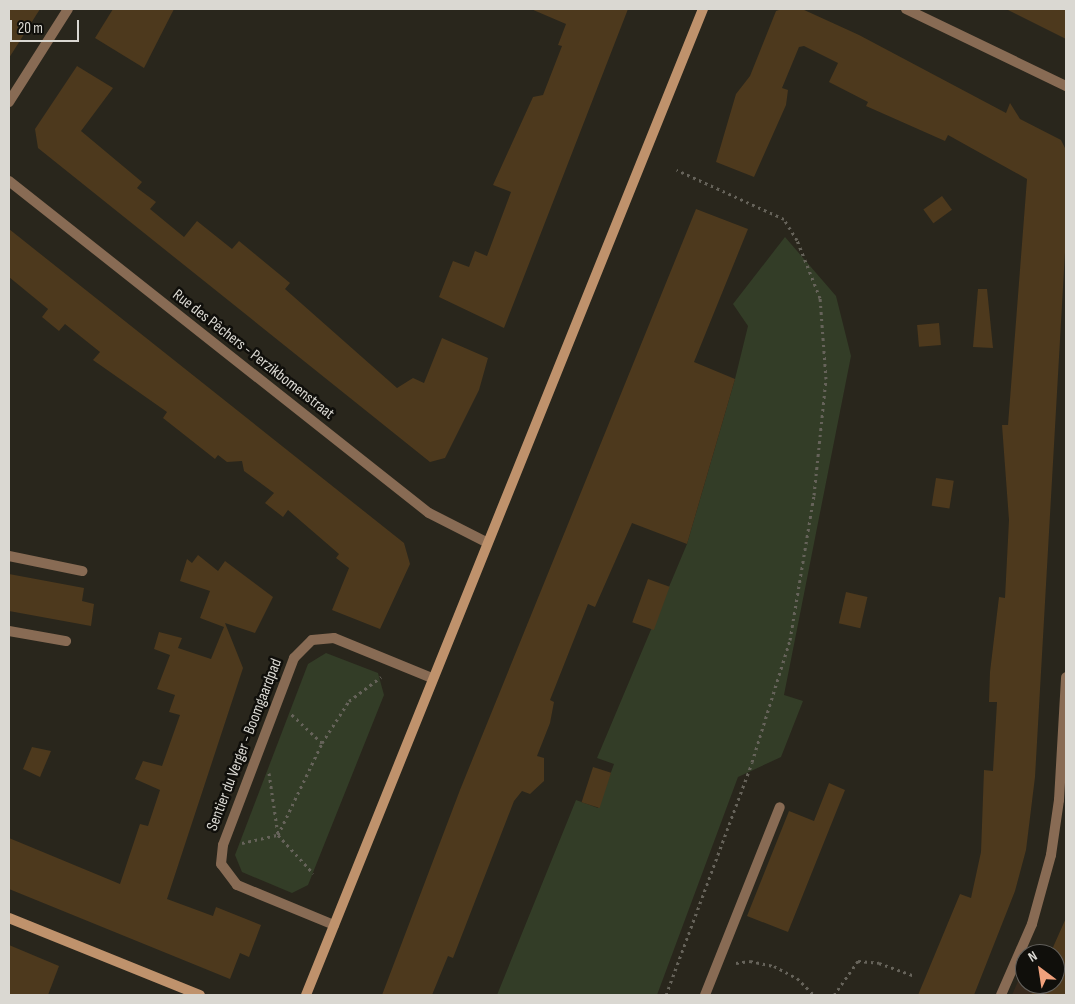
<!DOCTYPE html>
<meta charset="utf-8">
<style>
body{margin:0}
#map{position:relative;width:1075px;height:1004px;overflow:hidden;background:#29261c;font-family:"Sofia Sans Condensed",sans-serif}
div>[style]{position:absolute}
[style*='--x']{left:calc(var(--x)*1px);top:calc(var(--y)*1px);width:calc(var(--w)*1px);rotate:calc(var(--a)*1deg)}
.industrial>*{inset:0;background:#382a1d}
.green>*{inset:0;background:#333d27}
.building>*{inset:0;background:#4d391d;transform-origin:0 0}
.path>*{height:3px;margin-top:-1.5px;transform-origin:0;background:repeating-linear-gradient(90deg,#66635a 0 2.5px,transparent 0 6.5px)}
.lane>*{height:10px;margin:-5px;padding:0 5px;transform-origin:5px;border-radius:5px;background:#886b54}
.street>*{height:10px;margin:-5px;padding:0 5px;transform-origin:5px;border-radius:5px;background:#886b54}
.secondary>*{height:10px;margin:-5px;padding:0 5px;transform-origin:5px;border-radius:5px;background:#bf926c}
span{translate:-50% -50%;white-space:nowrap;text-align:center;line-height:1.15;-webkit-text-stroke:5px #100f0b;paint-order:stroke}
.street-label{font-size:16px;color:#dad8d2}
.frame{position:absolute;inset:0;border:10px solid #dad8d2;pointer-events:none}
.north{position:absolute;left:1015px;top:944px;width:50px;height:50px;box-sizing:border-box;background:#100f0b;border:1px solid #615f5b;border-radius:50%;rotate:329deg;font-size:14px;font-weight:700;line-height:20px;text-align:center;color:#dad8d2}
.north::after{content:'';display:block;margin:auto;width:18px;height:22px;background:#f1a17c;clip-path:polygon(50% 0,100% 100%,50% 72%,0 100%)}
.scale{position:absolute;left:10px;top:20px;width:69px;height:22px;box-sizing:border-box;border:2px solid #dad8d2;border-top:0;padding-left:6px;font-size:15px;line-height:18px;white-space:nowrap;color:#dad8d2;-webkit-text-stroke:4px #100f0b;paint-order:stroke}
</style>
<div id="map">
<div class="industrial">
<div style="clip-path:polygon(1055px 959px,1066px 964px,1066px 995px,1012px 995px,1025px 965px,1025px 984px,1055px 984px)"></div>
</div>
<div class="green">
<div style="clip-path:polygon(785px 237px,836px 296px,851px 356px,784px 695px,803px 701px,781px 757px,738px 777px,657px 995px,497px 995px,576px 800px,598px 808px,614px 764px,597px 758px,687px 544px,735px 379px,748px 326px,733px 304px)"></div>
<div style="clip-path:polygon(326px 653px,378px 673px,384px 695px,308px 885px,292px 893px,242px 872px,235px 855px,308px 664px)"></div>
</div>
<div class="building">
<div style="clip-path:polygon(9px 9px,40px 9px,9px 58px)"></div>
<div style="clip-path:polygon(113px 9px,174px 9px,144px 68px,95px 38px)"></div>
<div style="clip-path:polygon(531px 9px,628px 9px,504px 328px,439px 297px,453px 261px,469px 267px,475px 251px,487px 256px,511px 192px,493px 185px,533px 97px,543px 95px,562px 46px,558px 45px,566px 24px)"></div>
<div style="clip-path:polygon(782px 9px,802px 9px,859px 35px,1006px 113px,1010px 103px,1020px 119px,1061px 140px,1066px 150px,1066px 235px,1035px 777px,1026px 850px,1015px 891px,974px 995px,918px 995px,960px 894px,971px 898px,981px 852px,984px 770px,993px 771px,997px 702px,989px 702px,990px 672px,999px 597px,1005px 598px,1009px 520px,1002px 425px,1008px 425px,1027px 179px,948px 135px,945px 141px,866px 106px,868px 102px,829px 82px,838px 63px,804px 46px,799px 47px,782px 88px,788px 90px,786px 105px,754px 177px,716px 162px,736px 94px,750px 76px,776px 11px)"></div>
<div style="clip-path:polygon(1006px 9px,1066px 9px,1066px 39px)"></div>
<div style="clip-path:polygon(77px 66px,113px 88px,81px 131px,142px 182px,137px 188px,156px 202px,150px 209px,184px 237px,197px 221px,232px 249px,239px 241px,290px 283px,285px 289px,397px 388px,413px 378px,424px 383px,442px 338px,488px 358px,479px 390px,445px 458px,430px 462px,38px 148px,35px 129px)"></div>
<div style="left:942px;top:196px;width:17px;height:23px;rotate:54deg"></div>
<div style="clip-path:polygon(696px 209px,748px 229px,694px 362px,735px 379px,687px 544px,632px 523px,595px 607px,588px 604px,550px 700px,554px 702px,550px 723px,537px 756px,544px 758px,544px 781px,530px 794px,522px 791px,514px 801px,453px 958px,448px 956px,432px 995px,382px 995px,460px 790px)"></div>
<div style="clip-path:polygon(9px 229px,404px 543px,410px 564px,380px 629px,332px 610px,349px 568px,336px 558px,339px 554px,288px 510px,283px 517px,265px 503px,274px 493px,244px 471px,242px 461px,227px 462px,218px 455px,215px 459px,163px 418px,167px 412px,93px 360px,100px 352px,65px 324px,59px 331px,42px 317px,48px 309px,9px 277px)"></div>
<div style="clip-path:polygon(978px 289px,987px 289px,993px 348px,973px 347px)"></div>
<div style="left:939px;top:323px;width:22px;height:22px;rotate:85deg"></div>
<div style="left:936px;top:478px;width:18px;height:28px;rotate:9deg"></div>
<div style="clip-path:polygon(198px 555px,218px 571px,225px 561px,273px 597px,255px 633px,225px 623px,243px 668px,167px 899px,213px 916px,216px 907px,261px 925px,249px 957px,240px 953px,230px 979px,9px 889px,9px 838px,120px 884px,140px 824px,148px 826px,160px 790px,135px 779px,143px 761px,162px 766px,180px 715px,169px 712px,175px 695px,157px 689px,170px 655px,154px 649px,159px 632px,182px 638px,178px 648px,211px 659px,224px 627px,200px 618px,210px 591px,180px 581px,187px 559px,192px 563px)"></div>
<div style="clip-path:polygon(9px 574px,84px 588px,82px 601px,94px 604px,91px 626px,9px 611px)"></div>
<div style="left:648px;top:579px;width:23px;height:46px;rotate:20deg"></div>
<div style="left:846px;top:592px;width:22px;height:32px;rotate:13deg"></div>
<div style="clip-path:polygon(32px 747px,51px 751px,40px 777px,23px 769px)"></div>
<div style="left:593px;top:767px;width:19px;height:37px;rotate:18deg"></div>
<div style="clip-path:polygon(829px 783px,845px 790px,788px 932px,747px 916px,789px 811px,814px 821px)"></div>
<div style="clip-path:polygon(1066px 918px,1066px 995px,1031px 995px,1036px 984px,1055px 984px,1055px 954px,1050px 954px)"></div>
<div style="clip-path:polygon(9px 945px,59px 966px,48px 995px,9px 995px)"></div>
</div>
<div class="path">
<div style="--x:322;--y:743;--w:50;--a:-57.3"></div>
<div style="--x:349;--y:701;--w:40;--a:-37"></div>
<div style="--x:269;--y:773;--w:63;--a:81.7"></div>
<div style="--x:278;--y:835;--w:52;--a:47.4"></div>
<div style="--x:242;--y:843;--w:37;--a:-13"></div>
<div style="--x:278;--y:835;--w:102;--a:-64.4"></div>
<div style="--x:322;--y:743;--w:44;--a:-136.8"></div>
<div style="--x:736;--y:963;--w:14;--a:-8"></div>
<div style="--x:750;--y:961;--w:25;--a:12"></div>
<div style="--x:774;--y:966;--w:26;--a:28"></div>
<div style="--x:797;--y:978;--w:24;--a:45"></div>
<div style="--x:666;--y:995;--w:248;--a:-69.7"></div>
<div style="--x:752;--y:762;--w:128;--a:-72.7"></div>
<div style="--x:790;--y:640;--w:147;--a:-80.6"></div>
<div style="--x:814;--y:495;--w:117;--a:-84.1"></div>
<div style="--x:826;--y:379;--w:81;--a:-94.2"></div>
<div style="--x:820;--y:298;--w:62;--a:-111.6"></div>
<div style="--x:797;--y:240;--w:25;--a:-122"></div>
<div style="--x:784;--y:219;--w:118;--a:-155.4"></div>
<div style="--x:834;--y:995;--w:42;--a:-54.8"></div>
<div style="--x:858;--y:961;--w:21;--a:5"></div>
<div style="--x:879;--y:963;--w:37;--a:20"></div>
</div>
<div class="lane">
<div style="--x:9;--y:556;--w:75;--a:11.6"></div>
<div style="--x:9;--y:631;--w:58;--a:10"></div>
<div style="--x:705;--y:995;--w:202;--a:-68.3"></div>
</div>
<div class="street">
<div style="--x:906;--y:9;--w:178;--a:25.7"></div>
<div style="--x:9;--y:102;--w:110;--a:-57.6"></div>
<div style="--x:9;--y:181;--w:535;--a:38.33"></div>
<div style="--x:429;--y:513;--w:64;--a:27"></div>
<div style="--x:334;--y:925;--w:105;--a:-157.6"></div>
<div style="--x:237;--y:885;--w:26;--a:-127"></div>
<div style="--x:221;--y:864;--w:19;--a:-84"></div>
<div style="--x:223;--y:845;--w:200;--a:-69.2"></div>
<div style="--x:294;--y:658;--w:25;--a:-45"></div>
<div style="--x:312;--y:640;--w:22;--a:-5"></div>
<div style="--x:334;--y:638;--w:106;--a:22.2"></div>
<div style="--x:1001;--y:995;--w:77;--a:-66.4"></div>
<div style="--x:1032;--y:924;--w:72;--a:-74.6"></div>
<div style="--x:1051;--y:855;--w:56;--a:-81.7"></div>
<div style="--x:1059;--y:800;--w:123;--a:-86.7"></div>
</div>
<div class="secondary">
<div style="--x:9;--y:918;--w:206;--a:22"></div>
<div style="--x:306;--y:995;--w:1063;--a:-68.07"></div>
</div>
<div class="street-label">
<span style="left:253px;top:355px;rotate:38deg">Rue des Pêchers - Perzikbomenstraat</span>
<span style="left:245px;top:745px;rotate:-69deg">Sentier du Verger - Boomgaardpad</span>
</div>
<div class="frame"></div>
<div class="north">N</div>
<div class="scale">20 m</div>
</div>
